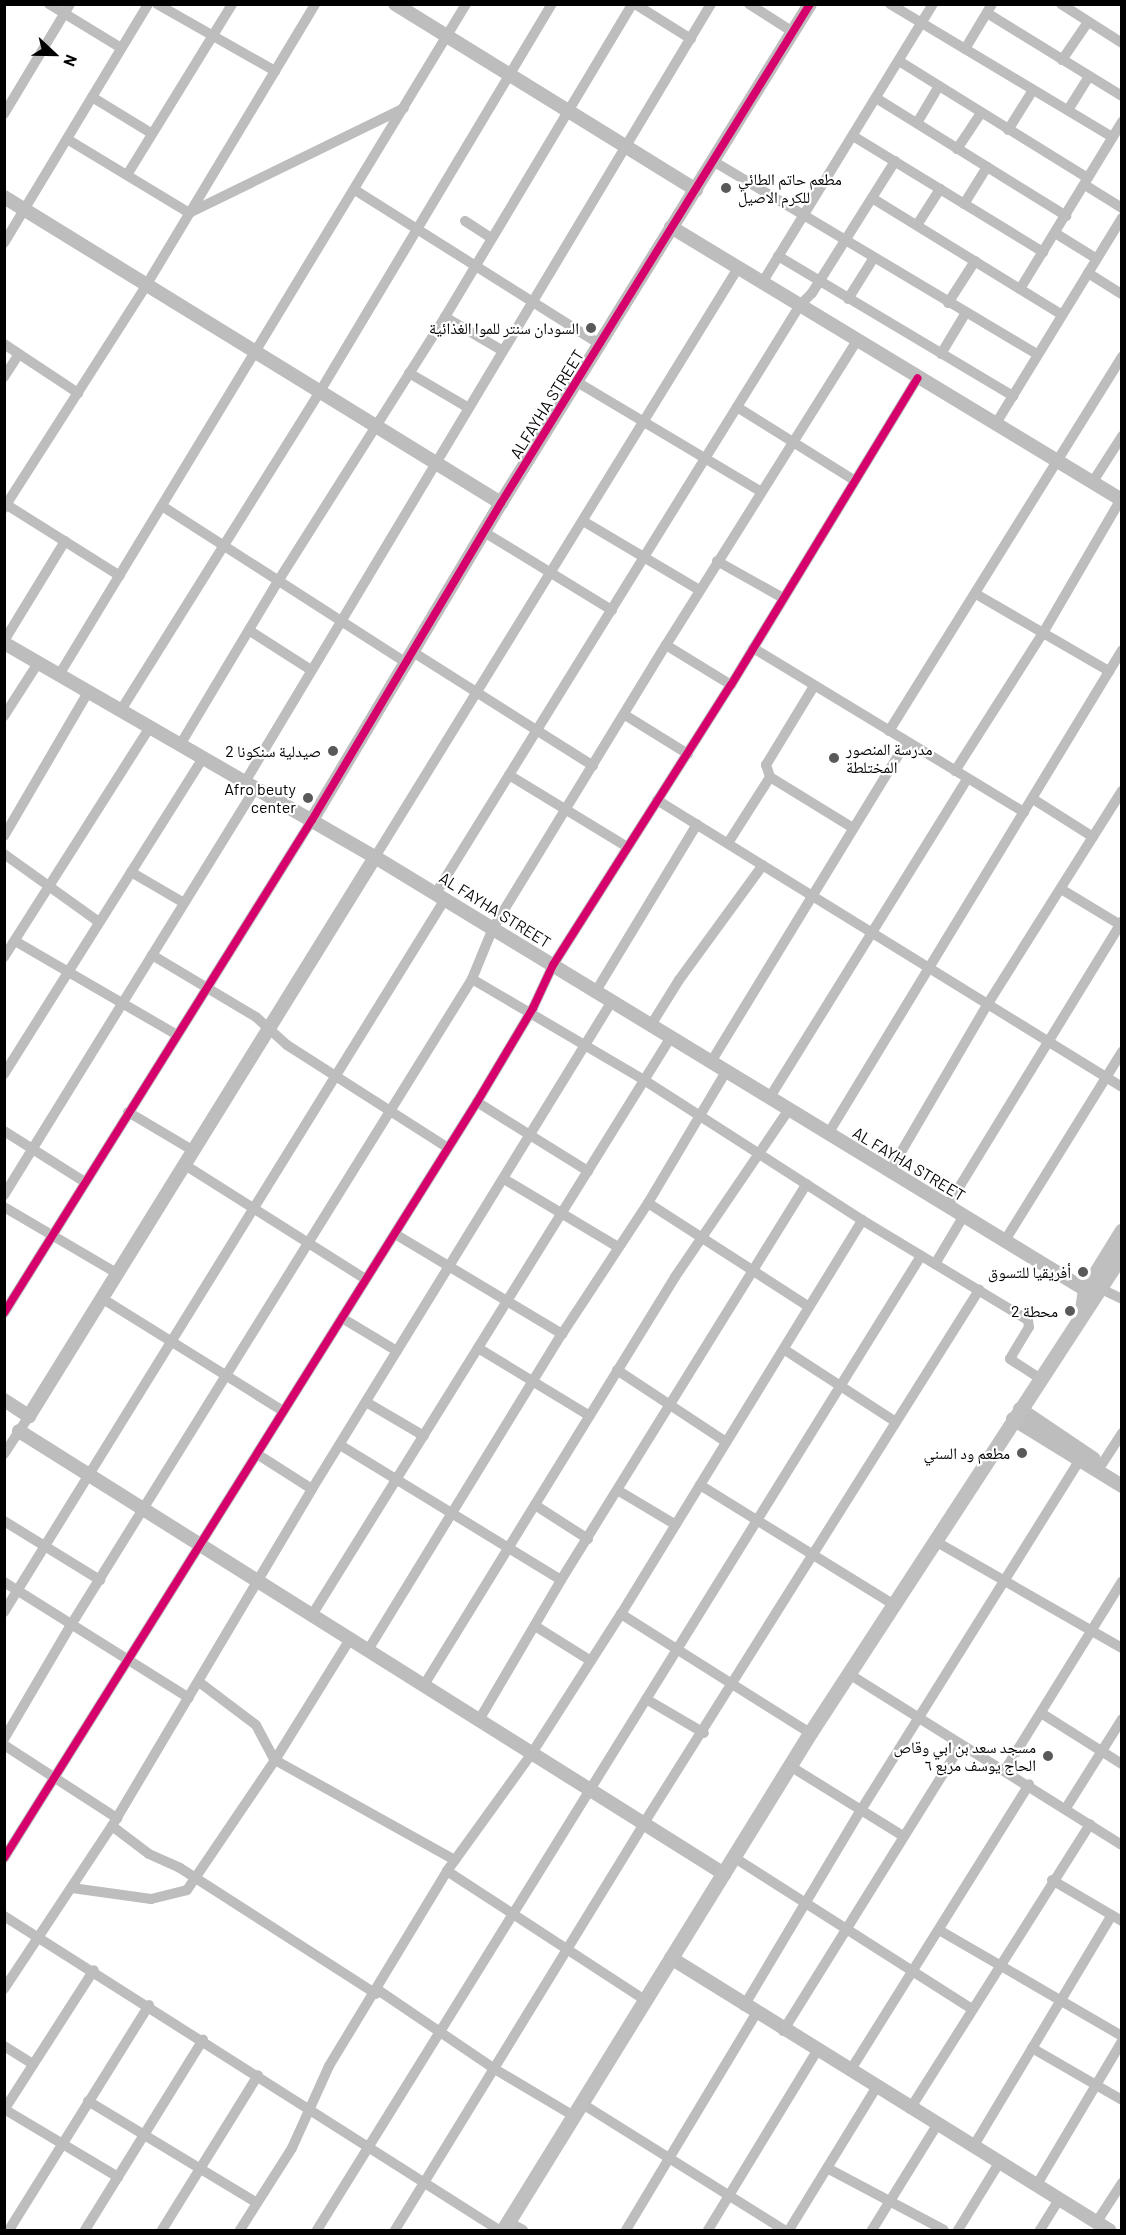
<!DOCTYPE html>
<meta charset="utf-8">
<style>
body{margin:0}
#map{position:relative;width:1126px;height:2235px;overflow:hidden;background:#fff;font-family:Barlow,"Noto Naskh Arabic",sans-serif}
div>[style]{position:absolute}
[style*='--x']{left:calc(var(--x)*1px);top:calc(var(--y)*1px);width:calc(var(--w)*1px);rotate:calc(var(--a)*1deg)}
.minor>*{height:10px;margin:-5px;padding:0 5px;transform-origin:5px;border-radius:5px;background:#bdbdbd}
.tertiary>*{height:14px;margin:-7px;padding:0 7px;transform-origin:7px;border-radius:7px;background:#bdbdbd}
.secondary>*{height:15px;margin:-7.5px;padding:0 7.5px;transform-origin:7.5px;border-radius:7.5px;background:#bfbfbf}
.cycleway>*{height:8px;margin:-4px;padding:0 4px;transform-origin:4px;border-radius:4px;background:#d6006c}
.dots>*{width:16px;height:16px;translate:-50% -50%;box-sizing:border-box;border:3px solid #fff;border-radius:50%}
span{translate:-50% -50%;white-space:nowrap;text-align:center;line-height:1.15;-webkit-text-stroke:4.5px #fff;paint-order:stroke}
.poi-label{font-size:16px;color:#000}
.left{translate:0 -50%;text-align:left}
.right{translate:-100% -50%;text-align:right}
.street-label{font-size:16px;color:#000}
.frame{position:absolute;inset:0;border:6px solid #000;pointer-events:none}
.north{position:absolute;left:24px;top:24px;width:60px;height:60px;-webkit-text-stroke:4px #fff;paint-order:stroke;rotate:112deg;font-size:16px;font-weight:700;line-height:24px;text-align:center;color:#000}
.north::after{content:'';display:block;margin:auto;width:21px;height:27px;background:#000;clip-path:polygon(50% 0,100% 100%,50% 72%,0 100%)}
</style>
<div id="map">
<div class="minor">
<div style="--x:49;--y:4;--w:84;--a:31.4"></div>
<div style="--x:157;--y:4;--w:136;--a:29.6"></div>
<div style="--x:635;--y:4;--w:66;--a:32"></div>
<div style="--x:749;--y:4;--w:52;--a:32.5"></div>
<div style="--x:890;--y:4;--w:259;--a:30.9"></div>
<div style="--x:1061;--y:4;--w:72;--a:32.6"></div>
<div style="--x:987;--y:13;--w:158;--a:31.6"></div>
<div style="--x:965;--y:49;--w:52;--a:-59"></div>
<div style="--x:1062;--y:60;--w:46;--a:-55.6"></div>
<div style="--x:899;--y:61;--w:222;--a:31.8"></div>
<div style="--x:92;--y:97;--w:69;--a:31.4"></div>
<div style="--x:876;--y:98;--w:224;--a:31.8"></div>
<div style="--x:1068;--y:110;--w:39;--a:-58"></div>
<div style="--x:4;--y:114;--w:128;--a:-59"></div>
<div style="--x:917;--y:123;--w:43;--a:-59.3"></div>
<div style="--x:1008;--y:130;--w:47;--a:-58"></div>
<div style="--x:853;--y:136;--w:223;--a:31.4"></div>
<div style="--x:67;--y:139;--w:143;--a:31.2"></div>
<div style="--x:189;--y:213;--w:239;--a:-26"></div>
<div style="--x:957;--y:149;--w:43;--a:-56.3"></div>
<div style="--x:713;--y:161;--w:378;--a:30.8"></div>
<div style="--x:127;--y:175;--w:201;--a:-58.4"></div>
<div style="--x:1085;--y:185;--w:44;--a:31.9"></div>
<div style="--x:355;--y:190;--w:289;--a:32.2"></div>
<div style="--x:872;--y:198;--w:223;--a:31.6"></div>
<div style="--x:964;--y:204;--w:44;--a:-58.1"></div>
<div style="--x:465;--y:221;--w:31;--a:33"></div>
<div style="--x:917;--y:225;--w:43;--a:-57.4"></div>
<div style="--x:1055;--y:233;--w:49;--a:31.8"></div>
<div style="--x:4;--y:243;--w:279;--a:-58.9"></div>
<div style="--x:778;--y:256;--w:274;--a:30.8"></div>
<div style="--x:1088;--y:273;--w:40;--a:32"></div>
<div style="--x:762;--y:283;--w:327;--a:-58.5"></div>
<div style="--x:1020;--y:289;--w:196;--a:-58.6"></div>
<div style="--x:848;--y:299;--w:47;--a:-58"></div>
<div style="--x:948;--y:303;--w:50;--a:-57.3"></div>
<div style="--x:445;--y:317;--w:67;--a:30.4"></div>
<div style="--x:4;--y:344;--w:89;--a:33.5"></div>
<div style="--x:941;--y:354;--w:47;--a:-59"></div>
<div style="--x:409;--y:373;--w:69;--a:30.3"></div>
<div style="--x:4;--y:377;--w:27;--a:-57"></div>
<div style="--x:577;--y:382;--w:213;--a:30.8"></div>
<div style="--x:737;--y:407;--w:138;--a:32"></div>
<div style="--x:995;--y:425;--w:243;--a:-58.5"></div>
<div style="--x:1092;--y:483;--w:56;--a:-57.4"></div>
<div style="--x:7;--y:505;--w:133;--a:32.1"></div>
<div style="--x:162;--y:506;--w:289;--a:32.7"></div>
<div style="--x:4;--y:508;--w:266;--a:-57.4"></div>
<div style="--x:147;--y:284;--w:327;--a:-59"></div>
<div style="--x:583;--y:521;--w:135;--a:30.7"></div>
<div style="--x:484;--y:532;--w:150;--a:31.4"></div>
<div style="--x:717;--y:561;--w:76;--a:29.3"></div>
<div style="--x:976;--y:594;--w:154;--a:30.1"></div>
<div style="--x:250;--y:631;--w:72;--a:32.6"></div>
<div style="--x:4;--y:641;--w:117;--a:-58.6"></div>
<div style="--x:666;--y:645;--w:76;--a:31.6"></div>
<div style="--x:753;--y:648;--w:317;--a:31.2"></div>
<div style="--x:413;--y:652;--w:213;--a:32.3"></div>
<div style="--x:59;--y:675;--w:785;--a:-58.76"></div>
<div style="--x:121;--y:710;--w:374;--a:-58"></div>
<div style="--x:319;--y:393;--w:453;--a:-59.1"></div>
<div style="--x:625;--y:715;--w:74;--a:31.8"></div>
<div style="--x:4;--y:716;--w:63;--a:-57.3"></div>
<div style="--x:889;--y:731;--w:441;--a:-58.1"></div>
<div style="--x:180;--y:745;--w:195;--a:-59.1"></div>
<div style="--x:280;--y:578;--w:309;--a:-57.7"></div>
<div style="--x:445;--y:317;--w:365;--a:-59.1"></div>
<div style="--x:955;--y:771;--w:164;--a:-57.5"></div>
<div style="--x:1043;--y:633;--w:157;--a:-59.8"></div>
<div style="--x:509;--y:775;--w:137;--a:31.3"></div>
<div style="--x:770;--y:777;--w:97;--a:31.6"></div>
<div style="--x:245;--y:782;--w:907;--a:-59.08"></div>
<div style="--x:1033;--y:799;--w:71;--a:32.3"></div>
<div style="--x:657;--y:800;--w:546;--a:31.68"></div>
<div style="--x:4;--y:836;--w:167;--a:-59.7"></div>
<div style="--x:728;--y:843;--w:78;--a:-57.5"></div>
<div style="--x:770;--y:777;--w:13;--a:-108"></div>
<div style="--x:766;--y:765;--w:92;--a:-58.7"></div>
<div style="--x:4;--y:854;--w:117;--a:35.6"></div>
<div style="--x:375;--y:857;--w:692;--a:-58.35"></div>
<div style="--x:131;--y:872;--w:61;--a:30.3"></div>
<div style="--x:1061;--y:889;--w:71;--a:31.2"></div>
<div style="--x:436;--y:893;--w:692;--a:-58.24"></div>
<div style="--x:800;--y:305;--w:17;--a:-45"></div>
<div style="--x:812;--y:293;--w:156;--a:-57.8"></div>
<div style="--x:15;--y:941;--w:187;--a:30.1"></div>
<div style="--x:152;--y:955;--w:121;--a:30.8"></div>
<div style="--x:256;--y:1017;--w:42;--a:42.1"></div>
<div style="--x:287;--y:1045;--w:191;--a:32.6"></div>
<div style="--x:4;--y:957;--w:272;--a:-57.6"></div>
<div style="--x:472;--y:979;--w:199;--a:30.4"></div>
<div style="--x:644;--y:1080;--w:259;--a:32.7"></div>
<div style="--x:862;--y:1220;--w:194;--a:31.1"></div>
<div style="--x:1028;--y:1320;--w:7;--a:82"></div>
<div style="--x:1029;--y:1327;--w:37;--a:121"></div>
<div style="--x:1010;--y:1359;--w:37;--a:33"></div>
<div style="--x:596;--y:991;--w:195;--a:-58.8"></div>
<div style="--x:651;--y:1025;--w:53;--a:-58.1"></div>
<div style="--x:679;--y:980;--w:142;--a:-53.9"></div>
<div style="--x:711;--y:1062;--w:375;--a:-58.6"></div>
<div style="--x:4;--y:1074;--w:373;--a:-57.8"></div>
<div style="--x:770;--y:1097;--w:374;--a:-58.2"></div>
<div style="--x:477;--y:1102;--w:131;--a:31.9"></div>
<div style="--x:128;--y:1112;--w:77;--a:30.6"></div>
<div style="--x:4;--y:1131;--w:96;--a:32.2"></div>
<div style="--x:828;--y:1134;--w:566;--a:-58.72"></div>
<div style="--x:185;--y:1165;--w:213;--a:32.3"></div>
<div style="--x:890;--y:1171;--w:192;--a:-59.7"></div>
<div style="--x:987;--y:1005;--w:253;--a:-57.8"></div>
<div style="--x:504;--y:1179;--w:133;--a:30.8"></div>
<div style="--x:4;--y:1195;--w:478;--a:-58.3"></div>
<div style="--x:648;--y:1203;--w:190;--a:32.8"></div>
<div style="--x:4;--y:1207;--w:132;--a:30.4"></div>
<div style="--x:947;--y:1207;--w:335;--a:-58.5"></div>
<div style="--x:395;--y:1234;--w:195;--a:30.9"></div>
<div style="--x:1004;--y:1242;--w:224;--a:-58.2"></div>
<div style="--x:935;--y:1264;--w:55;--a:-59.2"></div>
<div style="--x:1101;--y:1289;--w:23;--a:25"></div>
<div style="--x:103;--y:1299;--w:212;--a:31.9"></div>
<div style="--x:4;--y:1313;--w:581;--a:-58.01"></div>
<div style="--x:342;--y:1318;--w:64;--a:31"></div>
<div style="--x:478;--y:1348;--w:129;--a:31.3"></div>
<div style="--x:785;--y:1350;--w:132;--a:33"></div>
<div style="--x:617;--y:1370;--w:131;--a:33.4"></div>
<div style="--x:366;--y:1402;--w:67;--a:30.4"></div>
<div style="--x:340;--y:1445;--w:259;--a:31.4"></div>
<div style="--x:4;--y:1454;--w:45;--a:-56.7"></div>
<div style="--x:257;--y:1454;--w:65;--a:32.5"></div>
<div style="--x:1102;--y:1464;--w:37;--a:-57"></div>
<div style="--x:700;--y:1485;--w:227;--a:31.7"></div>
<div style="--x:619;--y:1491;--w:66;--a:30.8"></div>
<div style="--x:535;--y:1505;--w:63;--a:32.7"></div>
<div style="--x:4;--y:1521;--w:113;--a:31.6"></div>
<div style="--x:935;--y:1541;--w:215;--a:29.8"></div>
<div style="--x:4;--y:1582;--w:218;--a:32.1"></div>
<div style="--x:4;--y:1612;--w:838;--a:-58.26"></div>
<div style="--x:621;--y:1614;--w:223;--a:32.2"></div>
<div style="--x:312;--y:1615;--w:680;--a:-58.16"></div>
<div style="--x:535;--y:1626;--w:66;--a:32"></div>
<div style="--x:368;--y:1650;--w:371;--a:-58.5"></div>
<div style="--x:562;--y:1334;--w:157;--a:-56.7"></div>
<div style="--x:648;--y:1203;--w:155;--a:-59.3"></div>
<div style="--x:849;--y:1674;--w:322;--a:32.1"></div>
<div style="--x:199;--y:1682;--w:71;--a:37"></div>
<div style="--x:256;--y:1725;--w:40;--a:62"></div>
<div style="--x:275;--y:1760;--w:206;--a:29.1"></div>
<div style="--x:424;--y:1685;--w:479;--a:-58.4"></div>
<div style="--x:675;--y:1277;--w:203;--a:-55.8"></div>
<div style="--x:646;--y:1699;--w:67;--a:30.4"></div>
<div style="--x:1041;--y:1713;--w:96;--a:32.2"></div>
<div style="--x:479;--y:1720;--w:162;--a:-59.6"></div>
<div style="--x:561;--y:1580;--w:466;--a:-58.2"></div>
<div style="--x:4;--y:1739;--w:132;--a:-59.6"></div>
<div style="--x:71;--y:1625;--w:760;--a:-58.17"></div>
<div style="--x:472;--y:979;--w:55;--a:-67.6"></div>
<div style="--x:493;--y:928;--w:332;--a:-58.6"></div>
<div style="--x:666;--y:645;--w:359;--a:-57.9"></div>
<div style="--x:4;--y:1745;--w:135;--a:32.9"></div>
<div style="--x:790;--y:1766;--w:133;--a:31.8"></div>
<div style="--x:1005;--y:1770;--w:222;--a:-58.2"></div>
<div style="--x:1066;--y:1808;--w:105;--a:-57.8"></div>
<div style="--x:112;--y:1826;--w:46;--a:37.1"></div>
<div style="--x:149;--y:1854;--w:34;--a:24"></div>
<div style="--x:180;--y:1868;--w:233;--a:32.7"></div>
<div style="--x:4;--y:1858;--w:892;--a:-57.97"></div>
<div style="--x:477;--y:1102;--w:109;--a:-59.2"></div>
<div style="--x:533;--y:1008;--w:47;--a:-65.1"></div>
<div style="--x:553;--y:965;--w:332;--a:-57.6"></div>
<div style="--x:731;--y:685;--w:359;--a:-58.7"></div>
<div style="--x:735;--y:1858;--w:281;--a:32.5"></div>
<div style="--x:447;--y:1871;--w:236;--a:33.1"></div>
<div style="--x:1052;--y:1880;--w:81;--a:30.4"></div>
<div style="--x:72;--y:1888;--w:80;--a:7.9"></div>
<div style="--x:151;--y:1899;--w:37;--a:-14"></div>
<div style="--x:187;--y:1890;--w:157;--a:-55.9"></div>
<div style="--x:275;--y:1760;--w:142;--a:-58.2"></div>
<div style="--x:4;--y:1916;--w:586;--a:32.39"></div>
<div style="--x:939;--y:1930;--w:211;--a:30.1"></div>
<div style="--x:4;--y:1989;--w:196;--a:-56.5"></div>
<div style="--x:112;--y:1826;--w:392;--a:-59.3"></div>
<div style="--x:312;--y:1489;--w:573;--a:-58.42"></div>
<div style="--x:378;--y:1990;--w:139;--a:34.1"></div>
<div style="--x:493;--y:2068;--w:94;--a:30.7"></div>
<div style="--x:744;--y:2006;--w:228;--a:-59.2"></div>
<div style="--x:861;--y:1810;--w:413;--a:-58"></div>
<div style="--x:783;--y:2031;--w:337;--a:-58.1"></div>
<div style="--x:4;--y:2046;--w:34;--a:32"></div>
<div style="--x:1032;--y:2048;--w:104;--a:30"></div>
<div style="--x:850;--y:2071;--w:338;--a:-58"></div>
<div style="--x:88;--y:2101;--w:197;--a:31.1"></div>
<div style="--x:581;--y:2103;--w:239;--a:32"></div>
<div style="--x:4;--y:2109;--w:133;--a:30.8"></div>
<div style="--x:910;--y:2109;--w:337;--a:-57.7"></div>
<div style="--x:4;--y:2110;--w:166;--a:-57.3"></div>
<div style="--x:973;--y:2147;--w:270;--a:-59.1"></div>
<div style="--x:827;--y:2168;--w:132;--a:27.9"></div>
<div style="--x:1036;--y:2186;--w:169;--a:-59.3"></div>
<div style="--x:508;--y:2222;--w:17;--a:28"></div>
<div style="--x:1096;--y:2223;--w:48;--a:-57"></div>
<div style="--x:9;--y:2230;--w:265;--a:-58.1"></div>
<div style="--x:85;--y:2230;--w:224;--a:-58.2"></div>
<div style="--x:162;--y:2230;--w:182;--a:-58.2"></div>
<div style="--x:240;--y:2230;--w:97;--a:-57.6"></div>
<div style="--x:292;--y:2148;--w:90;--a:-65.7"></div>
<div style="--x:329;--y:2066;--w:228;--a:-58.8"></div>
<div style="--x:447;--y:1871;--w:145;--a:-54.2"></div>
<div style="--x:532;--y:1753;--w:165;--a:-57.4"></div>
<div style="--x:621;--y:1614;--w:462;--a:-58.5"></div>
<div style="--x:317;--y:2230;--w:1146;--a:-58.2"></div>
<div style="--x:395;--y:2230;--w:477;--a:-58.5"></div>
<div style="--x:644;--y:1823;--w:630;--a:-57.85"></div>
<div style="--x:626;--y:2230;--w:252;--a:-59"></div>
<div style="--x:708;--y:2230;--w:210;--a:-58.7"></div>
<div style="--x:789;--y:2230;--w:167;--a:-58.5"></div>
<div style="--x:872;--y:2230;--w:123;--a:-58.2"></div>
<div style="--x:958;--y:2230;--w:79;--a:-58.5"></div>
<div style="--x:1040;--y:2230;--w:36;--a:-58"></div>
</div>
<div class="tertiary">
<div style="--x:395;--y:4;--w:354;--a:31.7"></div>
<div style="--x:4;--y:197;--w:584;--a:31.62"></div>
<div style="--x:671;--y:227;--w:527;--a:31.19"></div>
<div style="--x:4;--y:643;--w:428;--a:30"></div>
<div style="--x:375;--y:857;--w:842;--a:31.35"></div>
<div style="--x:312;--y:820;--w:369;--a:-59.2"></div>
<div style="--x:501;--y:503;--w:587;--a:-58.23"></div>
<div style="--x:4;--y:1400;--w:30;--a:33"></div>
<div style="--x:29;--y:1416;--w:657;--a:-58.24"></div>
<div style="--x:1020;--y:1409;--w:89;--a:34"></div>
<div style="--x:1013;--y:1419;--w:128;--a:31.6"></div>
<div style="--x:19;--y:1431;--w:833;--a:32.14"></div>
<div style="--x:671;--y:1958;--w:516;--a:31.84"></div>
</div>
<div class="secondary">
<div style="--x:1081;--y:1315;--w:25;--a:-81"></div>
<div style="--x:1085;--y:1290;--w:70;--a:-58.3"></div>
<div style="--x:503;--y:2230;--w:584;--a:-58.3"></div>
<div style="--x:810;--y:1733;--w:572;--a:-56.92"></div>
</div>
<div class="cycleway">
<div style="--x:4;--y:1313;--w:581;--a:-58.01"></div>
<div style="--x:312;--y:820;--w:369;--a:-59.2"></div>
<div style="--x:501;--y:503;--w:587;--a:-58.23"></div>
<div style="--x:4;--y:1858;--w:892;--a:-57.97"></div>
<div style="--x:477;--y:1102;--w:109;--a:-59.2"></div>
<div style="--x:533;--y:1008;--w:47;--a:-65.1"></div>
<div style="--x:553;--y:965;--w:332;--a:-57.6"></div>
<div style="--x:731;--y:685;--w:359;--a:-58.7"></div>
</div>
<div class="dots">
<div style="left:726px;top:188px;background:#595959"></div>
<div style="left:591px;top:328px;background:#595959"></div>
<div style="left:333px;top:751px;background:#595959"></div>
<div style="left:834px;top:758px;background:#595959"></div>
<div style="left:308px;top:798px;background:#595959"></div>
<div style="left:1083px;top:1272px;background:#595959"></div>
<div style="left:1070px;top:1311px;background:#595959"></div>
<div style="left:1022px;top:1453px;background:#595959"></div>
<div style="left:1048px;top:1756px;background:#595959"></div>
</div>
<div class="poi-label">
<span class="left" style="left:738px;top:188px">مطعم حاتم الطائي<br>للكرم الاصيل</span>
<span class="right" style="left:579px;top:328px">السودان سنتر للموا الغذائية</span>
<span class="left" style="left:846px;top:758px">مدرسة المنصور<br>المختلطة</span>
<span class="right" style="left:321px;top:751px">صيدلية سنكونا 2</span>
<span class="right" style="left:296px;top:798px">Afro beuty<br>center</span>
<span class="right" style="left:1071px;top:1272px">أفريقيا للتسوق</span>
<span class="right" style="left:1058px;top:1311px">محطة 2</span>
<span class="right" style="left:1010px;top:1453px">مطعم ود السني</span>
<span class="right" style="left:1036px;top:1756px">مسجد سعد بن ابي وقاص<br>الحاج يوسف مربع ٦</span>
</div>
<div class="street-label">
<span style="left:547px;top:404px;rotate:-58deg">ALFAYHA STREET</span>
<span style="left:495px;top:910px;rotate:32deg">AL FAYHA STREET</span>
<span style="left:909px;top:1164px;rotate:31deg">AL FAYHA STREET</span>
</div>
<div class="frame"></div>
<div class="north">N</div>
</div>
